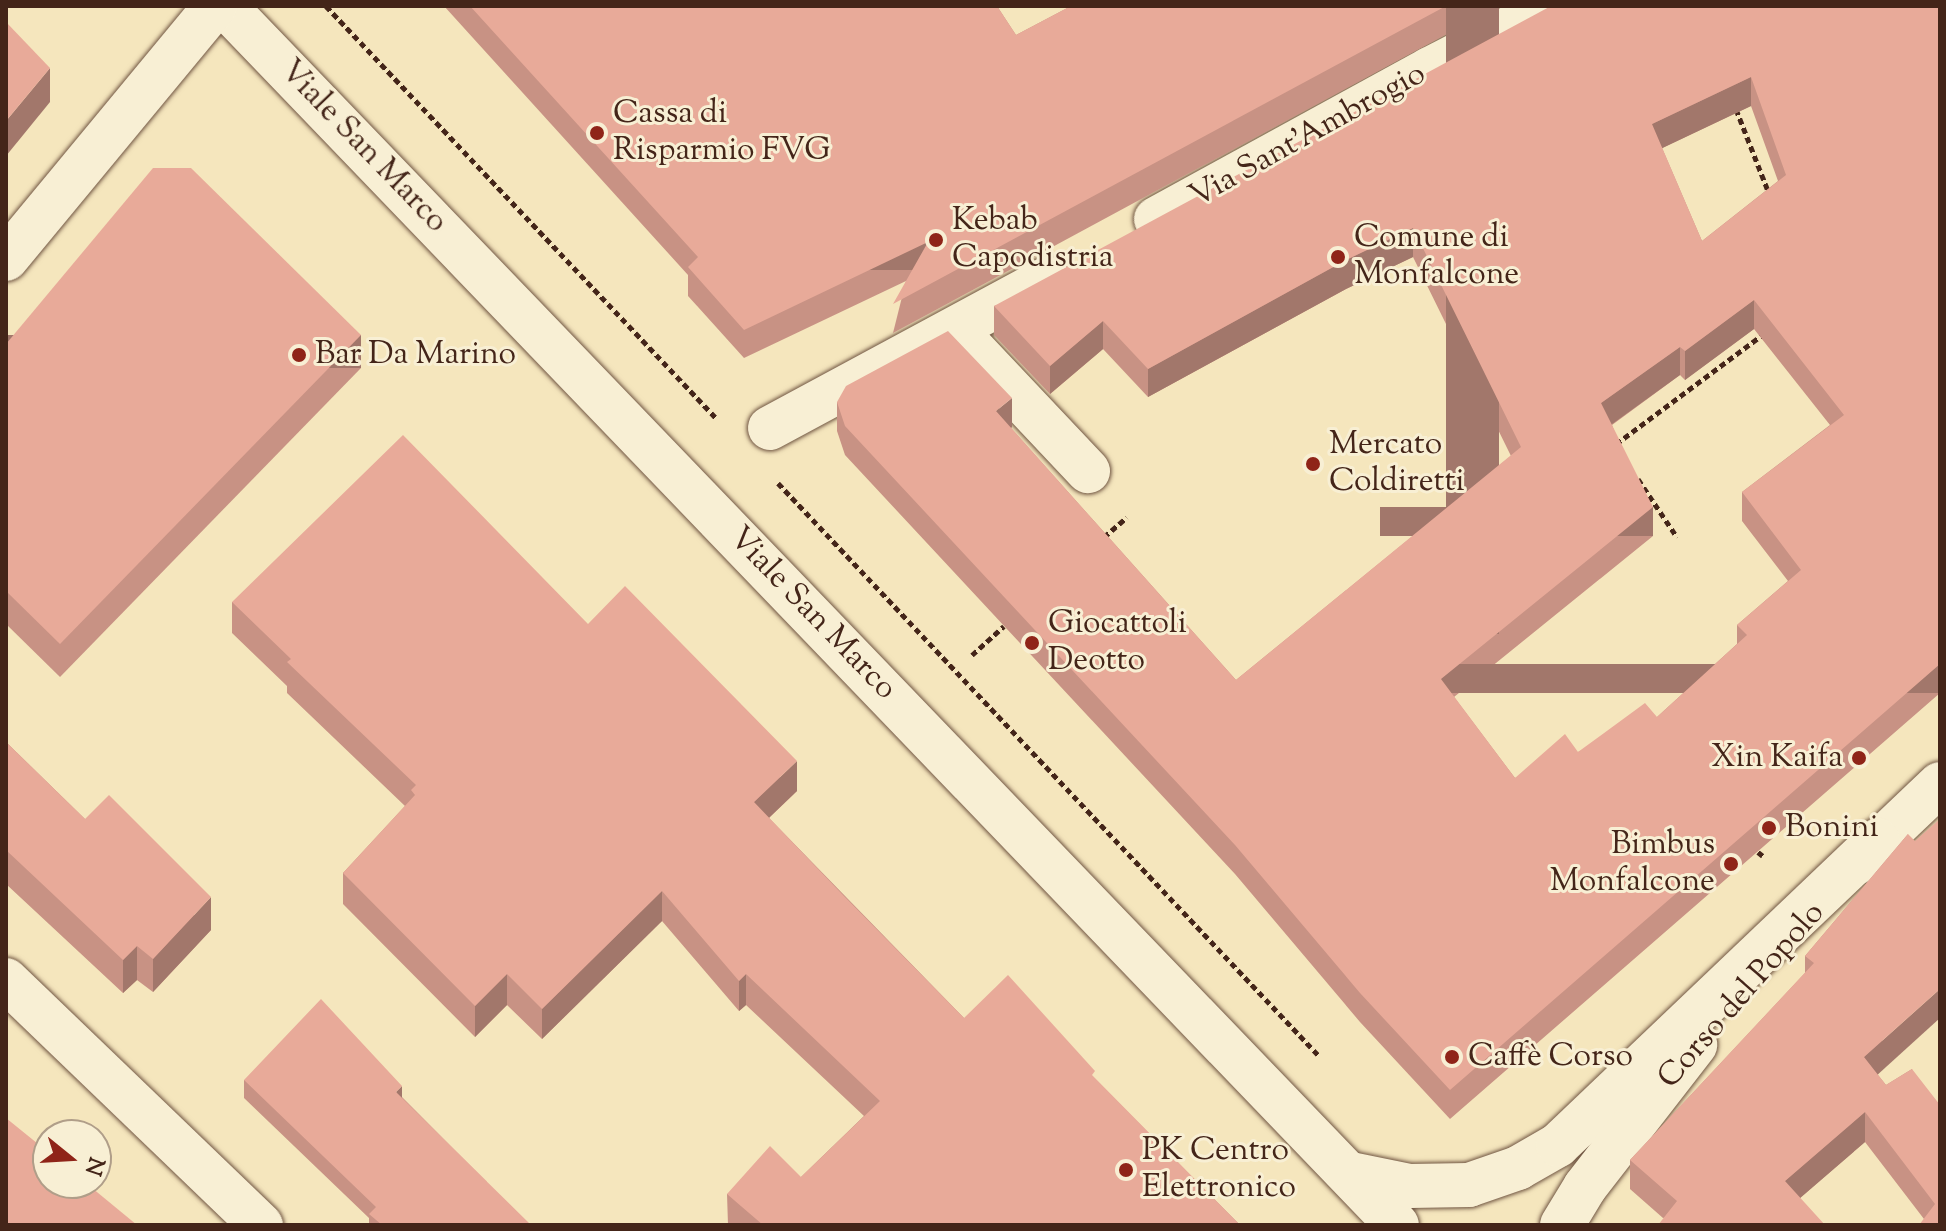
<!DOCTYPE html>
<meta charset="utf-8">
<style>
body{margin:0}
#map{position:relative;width:1946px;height:1231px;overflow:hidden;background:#f5e6bd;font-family:"Sorts Mill Goudy",serif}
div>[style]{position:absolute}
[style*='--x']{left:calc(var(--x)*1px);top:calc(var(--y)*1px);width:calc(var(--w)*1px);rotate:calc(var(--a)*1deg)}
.path>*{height:5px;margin-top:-2.5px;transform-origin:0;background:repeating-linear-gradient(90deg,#442519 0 6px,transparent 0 10px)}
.roads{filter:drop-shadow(0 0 2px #705542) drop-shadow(0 0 2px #705542)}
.pedestrian>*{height:44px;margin:-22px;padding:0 22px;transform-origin:22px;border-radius:22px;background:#f8efd4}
.minor>*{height:44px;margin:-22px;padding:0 22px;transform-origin:22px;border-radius:22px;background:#f8efd4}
.tertiary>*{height:44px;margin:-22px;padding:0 22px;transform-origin:22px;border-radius:22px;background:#f8efd4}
.secondary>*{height:44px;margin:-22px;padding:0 22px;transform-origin:22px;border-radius:22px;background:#f8efd4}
.wall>*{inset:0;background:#c89284}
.shaded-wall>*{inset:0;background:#a2776b;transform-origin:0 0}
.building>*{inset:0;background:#e8aa99}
.dots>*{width:22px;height:22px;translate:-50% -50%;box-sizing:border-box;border:4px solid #f8efd4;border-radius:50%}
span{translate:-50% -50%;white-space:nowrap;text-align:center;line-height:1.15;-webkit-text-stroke:6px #f8efd4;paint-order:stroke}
.poi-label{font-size:32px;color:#442519}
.left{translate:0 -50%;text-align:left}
.right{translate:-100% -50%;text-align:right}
.street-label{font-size:32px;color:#442519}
.frame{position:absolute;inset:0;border:8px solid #442519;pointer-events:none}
.north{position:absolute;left:32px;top:1119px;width:80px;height:80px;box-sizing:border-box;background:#f8efd4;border:2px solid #b09e89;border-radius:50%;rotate:108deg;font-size:22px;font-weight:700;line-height:32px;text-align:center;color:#442519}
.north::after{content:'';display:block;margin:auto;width:28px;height:36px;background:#8f2418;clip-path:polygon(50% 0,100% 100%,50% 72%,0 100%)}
</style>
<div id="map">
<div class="path">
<div style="--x:326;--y:6;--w:567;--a:46.57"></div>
<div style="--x:1736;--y:109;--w:90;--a:68.6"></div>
<div style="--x:1448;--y:387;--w:31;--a:-27"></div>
<div style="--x:1616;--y:444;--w:186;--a:-36.7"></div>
<div style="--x:1638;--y:479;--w:70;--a:56.1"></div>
<div style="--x:778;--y:483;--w:789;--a:46.64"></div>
<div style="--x:1104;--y:537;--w:30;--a:-41"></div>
<div style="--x:972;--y:655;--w:43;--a:-42.2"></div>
<div style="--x:1758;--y:852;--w:6;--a:39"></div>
</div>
<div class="roads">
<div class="pedestrian">
<div style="--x:1156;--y:219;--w:312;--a:-28.7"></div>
<div style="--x:1430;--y:69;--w:137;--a:-27.3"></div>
<div style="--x:955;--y:330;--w:194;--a:46.7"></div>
<div style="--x:770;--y:428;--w:315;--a:-28.3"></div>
</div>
<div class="minor">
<div style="--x:6;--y:980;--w:354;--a:43.9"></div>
</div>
<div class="tertiary">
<div style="--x:225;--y:6;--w:1691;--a:46.13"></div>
<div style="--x:1858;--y:862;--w:113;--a:-43.6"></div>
<div style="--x:1351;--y:1174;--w:60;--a:11.5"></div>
<div style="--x:1410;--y:1186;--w:59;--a:-1"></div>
<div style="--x:1469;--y:1185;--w:52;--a:-19.1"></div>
<div style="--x:1518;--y:1168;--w:46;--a:-29.9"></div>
<div style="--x:1558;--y:1145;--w:442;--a:-43.6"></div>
<div style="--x:1562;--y:1225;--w:44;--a:-58.8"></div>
<div style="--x:1585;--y:1187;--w:180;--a:-52.2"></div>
</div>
<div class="secondary">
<div style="--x:6;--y:259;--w:328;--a:-50.4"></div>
</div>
</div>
<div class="wall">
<div style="clip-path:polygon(444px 6px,997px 6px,1016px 35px,1071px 6px,1499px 6px,893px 333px,906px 281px,744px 358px,688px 296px,688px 275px)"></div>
<div style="clip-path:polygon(evenodd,1940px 6px,1940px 693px,1450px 1119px,1360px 1022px,1235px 874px,845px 455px,837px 431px,837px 402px,1012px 427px,1011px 428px,1236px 680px,1511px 456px,1413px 257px,1346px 289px,1148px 397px,1103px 349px,1050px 394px,994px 335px,994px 306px,1940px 6px,1751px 106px,1778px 181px,1702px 241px,1662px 148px,1751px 106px,1940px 6px,1754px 329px,1830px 425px,1742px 492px,1742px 521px,1788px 581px,1737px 625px,1737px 644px,1657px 717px,1578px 752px,1515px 778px,1454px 697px,1653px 536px,1612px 425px,1680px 375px,1685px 380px,1754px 329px)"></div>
<div style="clip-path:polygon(6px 344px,361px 368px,60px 677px,6px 624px)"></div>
<div style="clip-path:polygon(232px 602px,588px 624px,797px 791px,769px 818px,964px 1018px,1095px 1079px,1240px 1225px,728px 1225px,727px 1194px,801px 1177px,864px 1116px,746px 1005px,739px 1011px,662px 921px,542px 1039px,507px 1005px,475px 1037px,343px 904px,343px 873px,405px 806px,287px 693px,287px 686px,232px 633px)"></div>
<div style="clip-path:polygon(6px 742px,85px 819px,211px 930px,153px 992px,137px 980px,123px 993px,6px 884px)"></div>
<div style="clip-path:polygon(1908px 834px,1878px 1075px,1886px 1085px,1912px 1069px,1940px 1225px,1924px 1219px,1865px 1142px,1800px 1198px,1663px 1218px,1630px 1189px,1630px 1160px,1805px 973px,1805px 956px)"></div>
<div style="clip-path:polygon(244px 1080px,402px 1097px,529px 1225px,369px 1225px,369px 1218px,244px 1098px)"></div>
</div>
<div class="shaded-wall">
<div style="left:1446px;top:6px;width:53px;height:628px"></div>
<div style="clip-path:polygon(50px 68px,50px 102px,6px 156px,6px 121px)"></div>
<div style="clip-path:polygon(1751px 77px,1751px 106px,1652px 153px,1652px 124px)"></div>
<div style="clip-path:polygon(1413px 228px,1413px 257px,1346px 289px,1148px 397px,1148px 369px,1346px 260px)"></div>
<div style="left:928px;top:242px;width:28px;height:204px;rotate:90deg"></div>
<div style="clip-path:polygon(1754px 300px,1754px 329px,1685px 380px,1685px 351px)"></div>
<div style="clip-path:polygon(1103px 321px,1103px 349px,1050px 394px,1050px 366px)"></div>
<div style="left:361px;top:335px;width:33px;height:431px;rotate:90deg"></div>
<div style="clip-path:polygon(1680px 347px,1680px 375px,1601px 432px,1601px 403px)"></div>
<div style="clip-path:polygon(1012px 398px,1012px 427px,996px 440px,996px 411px)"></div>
<div style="left:1653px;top:507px;width:29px;height:273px;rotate:90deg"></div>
<div style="left:1940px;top:664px;width:29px;height:649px;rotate:90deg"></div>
<div style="clip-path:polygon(797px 761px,797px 791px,754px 832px,754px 802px)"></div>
<div style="clip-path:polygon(662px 891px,662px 921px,542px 1039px,542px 1009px)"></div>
<div style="clip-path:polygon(211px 897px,211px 930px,153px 992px,153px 959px)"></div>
<div style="clip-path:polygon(137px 946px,137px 980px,123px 993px,123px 960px)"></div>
<div style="clip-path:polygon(507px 974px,507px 1005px,475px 1037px,475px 1006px)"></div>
<div style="clip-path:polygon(746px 974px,746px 1005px,739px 1011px,739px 981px)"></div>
<div style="clip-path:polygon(1940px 989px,1940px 1018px,1864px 1087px,1864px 1057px)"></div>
<div style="clip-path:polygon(402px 1086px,402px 1104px,396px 1092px)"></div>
<div style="clip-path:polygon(1865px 1112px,1865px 1142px,1785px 1211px,1785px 1181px)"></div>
</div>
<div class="building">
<div style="clip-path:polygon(470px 6px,997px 6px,1016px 35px,1071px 6px,1446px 6px,893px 304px,928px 242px,744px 330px,688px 267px,698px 257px)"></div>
<div style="clip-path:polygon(evenodd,1551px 6px,1940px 6px,1940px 664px,1450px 1090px,1360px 993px,1235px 845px,845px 426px,837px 402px,846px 386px,948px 331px,1012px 398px,996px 411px,1236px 680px,1521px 447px,1413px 228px,1346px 260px,1148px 369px,1103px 321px,1050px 366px,994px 306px,1551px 6px,1751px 77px,1786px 175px,1702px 241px,1652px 124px,1751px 77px,1551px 6px,1754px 300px,1844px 415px,1742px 492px,1801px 570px,1737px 625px,1747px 635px,1657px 717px,1645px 703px,1578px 752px,1565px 734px,1515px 778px,1441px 679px,1653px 507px,1601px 403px,1680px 347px,1685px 351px,1754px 300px)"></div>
<div style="clip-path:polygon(6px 22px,50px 68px,6px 121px)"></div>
<div style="clip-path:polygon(153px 168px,191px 168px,361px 335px,60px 644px,6px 591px,6px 344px)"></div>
<div style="clip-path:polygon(403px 435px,588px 624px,625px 586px,797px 761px,754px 802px,842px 894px,964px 1018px,1008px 975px,1095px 1071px,1092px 1075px,1240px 1225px,763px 1225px,727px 1194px,770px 1146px,801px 1177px,880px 1101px,746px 974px,739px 981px,662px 891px,542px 1009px,507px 974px,475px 1006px,343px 873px,415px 795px,411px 790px,416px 785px,287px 662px,291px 659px,232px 602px)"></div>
<div style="clip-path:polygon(6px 742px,85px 819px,109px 795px,211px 897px,153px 959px,137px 946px,123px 960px,6px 850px)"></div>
<div style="clip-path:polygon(1940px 819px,1940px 989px,1864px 1057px,1886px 1085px,1912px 1069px,1940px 1105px,1940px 1225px,1919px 1225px,1935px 1204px,1865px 1112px,1785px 1181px,1825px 1225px,1658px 1225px,1677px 1201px,1630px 1160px,1814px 963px,1805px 956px,1908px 834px,1915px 841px)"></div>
<div style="clip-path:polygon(321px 999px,402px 1086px,396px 1092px,529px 1223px,528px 1225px,382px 1225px,369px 1214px,376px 1207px,244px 1080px)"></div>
<div style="clip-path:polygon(6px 1118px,48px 1152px,48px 1183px,86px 1183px,137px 1225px,6px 1225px)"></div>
</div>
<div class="dots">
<div style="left:597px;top:133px;background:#8f2418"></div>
<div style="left:936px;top:240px;background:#8f2418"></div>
<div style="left:1338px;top:257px;background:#8f2418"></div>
<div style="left:299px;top:355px;background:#8f2418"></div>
<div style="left:1313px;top:464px;background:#8f2418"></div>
<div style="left:1032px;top:643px;background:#8f2418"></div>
<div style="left:1859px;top:758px;background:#8f2418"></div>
<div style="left:1769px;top:828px;background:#8f2418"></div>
<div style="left:1731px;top:864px;background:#8f2418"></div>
<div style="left:1452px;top:1057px;background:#8f2418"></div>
<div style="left:1126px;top:1170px;background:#8f2418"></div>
</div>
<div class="poi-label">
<span class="left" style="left:613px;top:133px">Cassa di<br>Risparmio FVG</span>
<span class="left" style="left:952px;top:240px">Kebab<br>Capodistria</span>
<span class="left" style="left:1354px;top:257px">Comune di<br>Monfalcone</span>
<span class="left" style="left:315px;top:355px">Bar Da Marino</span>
<span class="left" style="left:1329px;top:464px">Mercato<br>Coldiretti</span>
<span class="left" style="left:1048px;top:643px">Giocattoli<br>Deotto</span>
<span class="right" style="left:1843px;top:758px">Xin Kaifa</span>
<span class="left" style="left:1785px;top:828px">Bonini</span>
<span class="right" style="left:1715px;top:864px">Bimbus<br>Monfalcone</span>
<span class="left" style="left:1468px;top:1057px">Caffè Corso</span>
<span class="left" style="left:1142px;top:1170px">PK Centro<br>Elettronico</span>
</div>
<div class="street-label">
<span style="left:1308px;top:136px;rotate:-29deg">Via Sant'Ambrogio</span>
<span style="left:363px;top:147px;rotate:46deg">Viale San Marco</span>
<span style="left:812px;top:614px;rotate:46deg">Viale San Marco</span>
<span style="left:1742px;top:996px;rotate:-49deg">Corso del Popolo</span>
</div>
<div class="frame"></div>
<div class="north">N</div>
</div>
